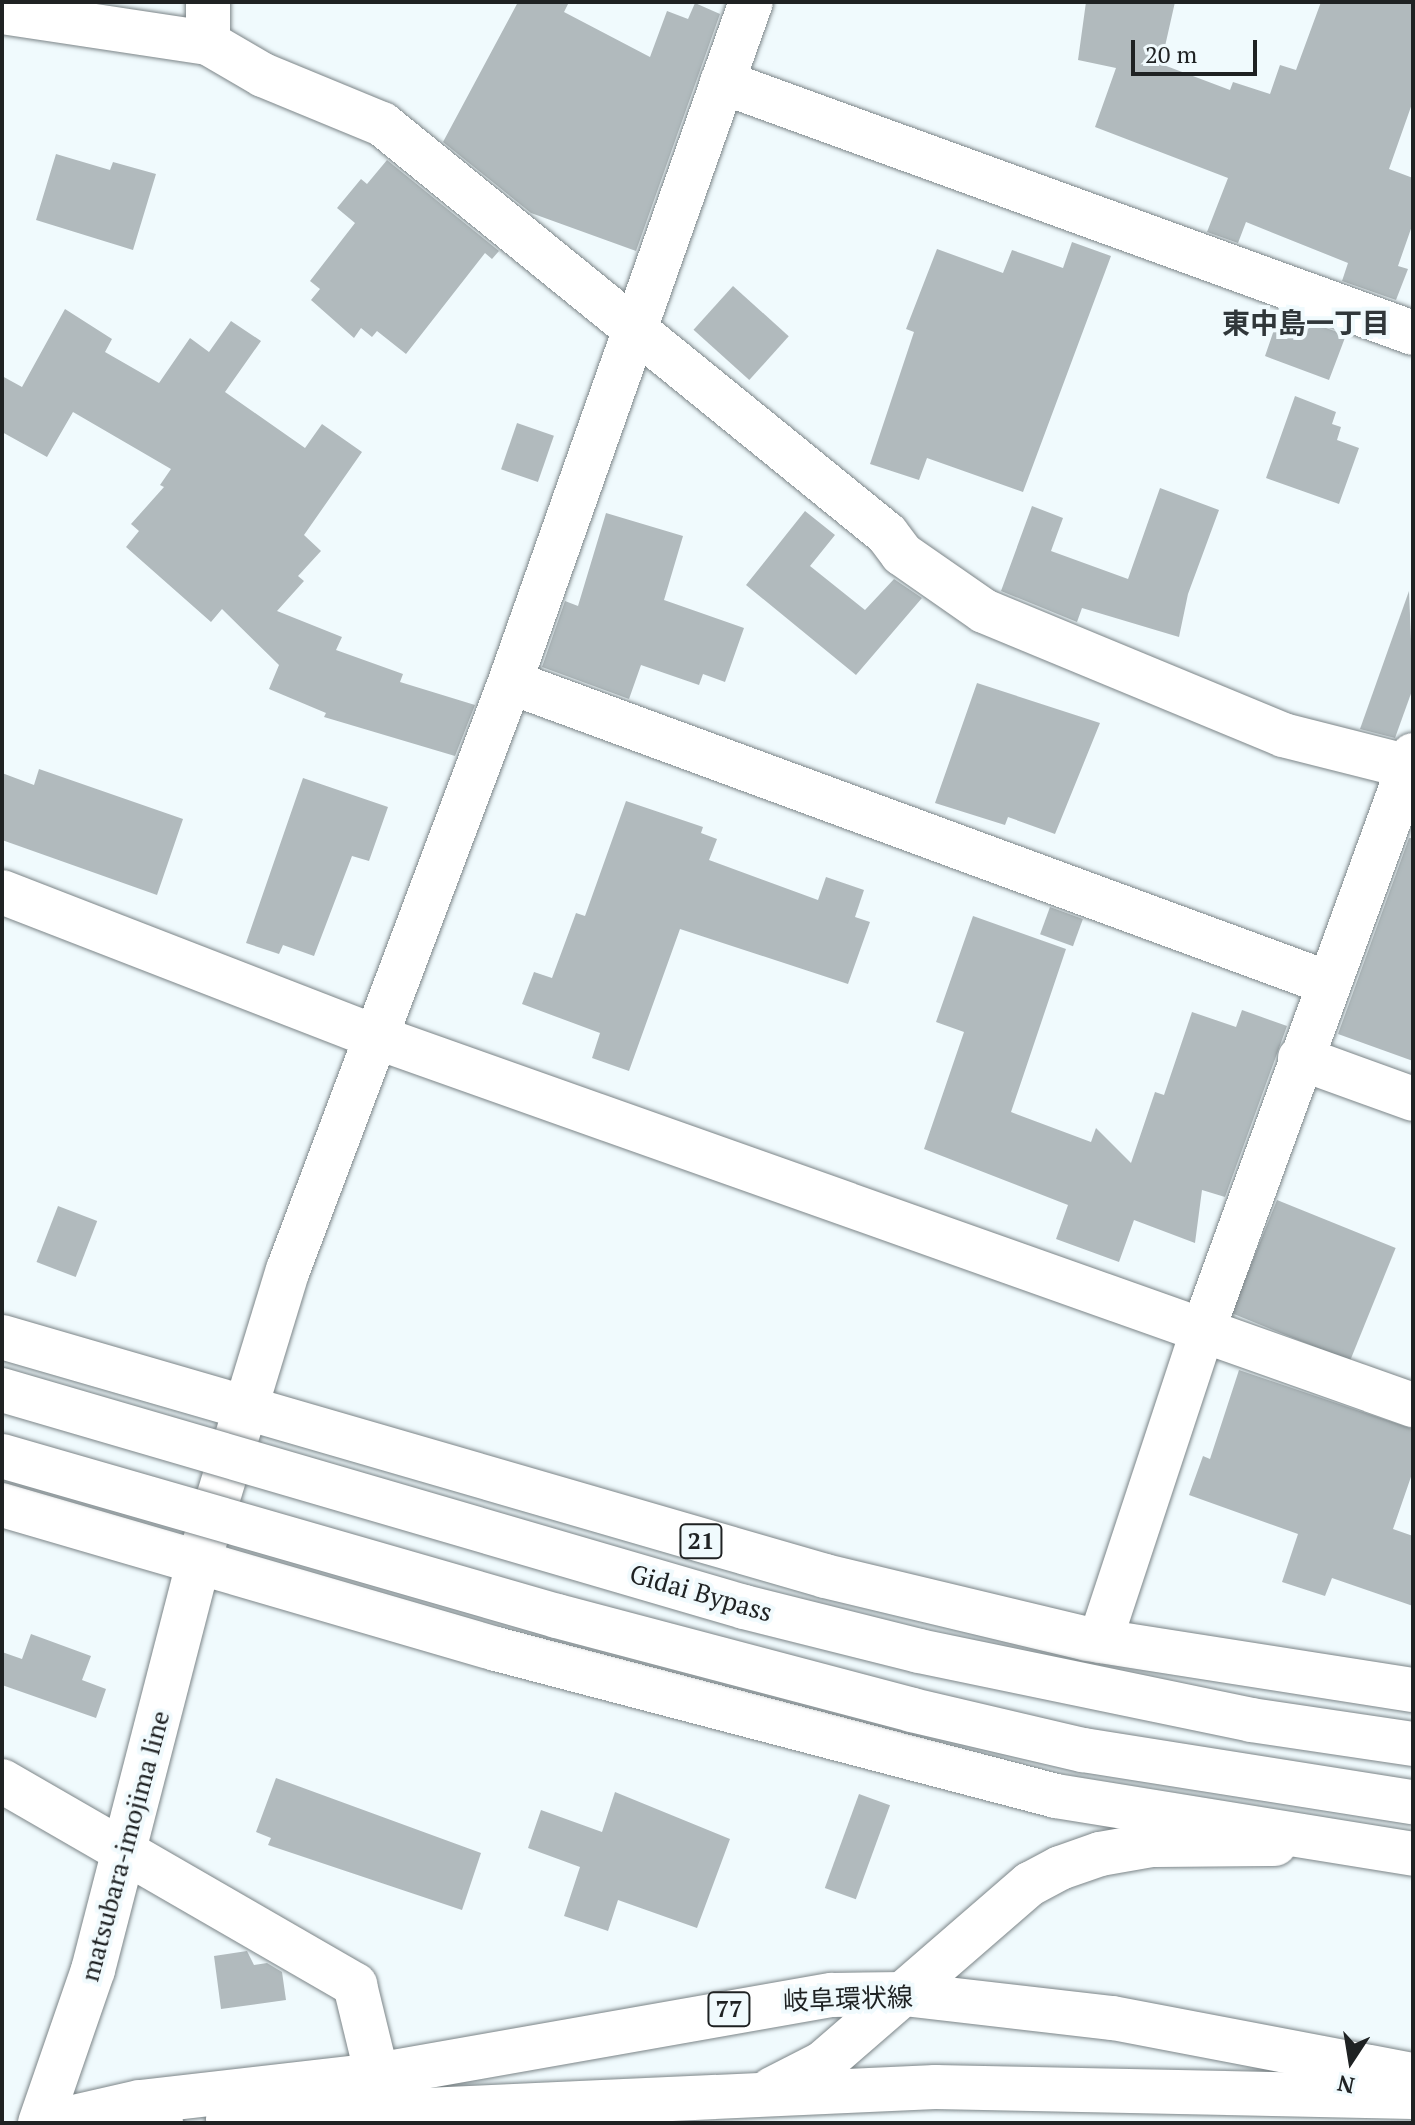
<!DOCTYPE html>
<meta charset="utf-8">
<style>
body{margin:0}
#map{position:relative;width:1415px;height:2125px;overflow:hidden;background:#f0fafd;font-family:"PT Serif","Noto Sans JP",serif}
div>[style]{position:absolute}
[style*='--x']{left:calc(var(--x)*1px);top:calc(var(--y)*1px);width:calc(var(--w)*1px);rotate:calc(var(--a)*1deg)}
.building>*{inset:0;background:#b1babd;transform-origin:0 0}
.roads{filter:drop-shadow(0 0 2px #7c8588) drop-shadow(0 0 2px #7c8588)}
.minor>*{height:44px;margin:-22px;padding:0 22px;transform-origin:22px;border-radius:22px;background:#fff}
.major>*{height:44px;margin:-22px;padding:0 22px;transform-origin:22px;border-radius:22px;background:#fff}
.highway>*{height:44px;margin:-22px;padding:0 22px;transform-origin:22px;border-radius:22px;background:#fff}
.bridges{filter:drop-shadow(0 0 2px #7c8588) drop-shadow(0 0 2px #7c8588)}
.highway-bridge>*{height:44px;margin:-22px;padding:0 22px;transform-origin:22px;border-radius:22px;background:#fff}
span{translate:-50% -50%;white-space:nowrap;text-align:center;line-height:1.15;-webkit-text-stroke:8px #f0fafd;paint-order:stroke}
.shield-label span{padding:2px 6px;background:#f0fafd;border:2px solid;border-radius:6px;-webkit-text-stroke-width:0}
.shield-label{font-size:24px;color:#1f2223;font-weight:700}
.street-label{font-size:26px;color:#1f2223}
.neighbourhood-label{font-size:28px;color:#30373a;font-weight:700}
.frame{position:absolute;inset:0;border:4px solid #1f2223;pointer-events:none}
.north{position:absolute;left:1311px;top:2021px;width:80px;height:80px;-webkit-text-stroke:6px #f0fafd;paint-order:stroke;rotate:192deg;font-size:22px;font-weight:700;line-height:32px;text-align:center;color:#1f2223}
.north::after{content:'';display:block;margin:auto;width:28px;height:36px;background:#1f2223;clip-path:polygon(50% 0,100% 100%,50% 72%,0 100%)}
.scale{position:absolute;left:1131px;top:40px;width:126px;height:36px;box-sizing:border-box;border:4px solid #1f2223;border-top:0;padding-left:10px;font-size:24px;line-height:28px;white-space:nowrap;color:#1f2223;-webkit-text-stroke:6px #f0fafd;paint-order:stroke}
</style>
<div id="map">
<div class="building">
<div style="clip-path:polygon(518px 2px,569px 2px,564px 12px,650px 57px,667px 11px,688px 19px,695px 3px,720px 14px,636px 251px,531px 213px,443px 142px)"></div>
<div style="clip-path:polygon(1086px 2px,1175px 2px,1161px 64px,1230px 90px,1233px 82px,1270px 94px,1280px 65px,1296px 70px,1321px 2px,1413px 2px,1413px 101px,1389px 169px,1413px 178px,1413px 223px,1398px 266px,1408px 269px,1396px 300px,1342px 281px,1348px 263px,1246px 222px,1238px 243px,1207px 232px,1228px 178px,1095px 127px,1116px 68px,1078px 60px)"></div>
<div style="clip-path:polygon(56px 154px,110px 170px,113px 162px,156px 174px,133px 250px,36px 220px)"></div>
<div style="clip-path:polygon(387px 160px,499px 251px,492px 259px,485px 253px,406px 354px,377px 331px,372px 337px,361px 328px,354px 338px,311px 300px,320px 289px,310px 281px,355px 223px,337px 208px,361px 179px,367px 184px)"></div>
<div style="clip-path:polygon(1072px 242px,1111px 256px,1023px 492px,927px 458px,919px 480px,870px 464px,914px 332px,906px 329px,937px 249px,1003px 273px,1012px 250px,1063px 268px)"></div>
<div style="left:733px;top:286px;width:75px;height:59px;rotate:42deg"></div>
<div style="clip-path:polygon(65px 309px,112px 339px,105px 352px,159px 383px,190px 338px,209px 352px,231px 321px,261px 341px,225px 392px,305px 448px,322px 424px,362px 452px,304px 535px,321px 551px,298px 576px,304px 581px,277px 611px,342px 637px,336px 650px,403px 674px,400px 682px,475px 705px,455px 756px,324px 717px,326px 713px,269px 689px,279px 665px,222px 609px,211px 622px,126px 547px,139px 531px,131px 524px,164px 487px,160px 485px,171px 469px,73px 412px,47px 457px,2px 432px,2px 376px,22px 387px)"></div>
<div style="clip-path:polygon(1306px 321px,1346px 335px,1329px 380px,1265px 356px,1276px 324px,1301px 334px)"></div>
<div style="clip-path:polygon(1295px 396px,1336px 412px,1332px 424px,1341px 427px,1337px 440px,1359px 448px,1339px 504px,1266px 478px)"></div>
<div style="left:517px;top:423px;width:39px;height:49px;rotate:19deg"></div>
<div style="clip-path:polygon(1160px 488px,1219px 510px,1188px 594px,1179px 637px,1082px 608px,1077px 622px,1001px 591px,1032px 506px,1063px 518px,1051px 551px,1128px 579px)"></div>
<div style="clip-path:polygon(805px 511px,835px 535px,810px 566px,865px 610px,894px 579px,922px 598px,856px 675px,746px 585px)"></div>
<div style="clip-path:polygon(606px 513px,683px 536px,664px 600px,744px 628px,725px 682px,703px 674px,699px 685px,641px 665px,629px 699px,542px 667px,565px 601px,578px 606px)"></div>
<div style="clip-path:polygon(1409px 591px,1413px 688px,1395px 738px,1360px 729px)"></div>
<div style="clip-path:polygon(977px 683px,1100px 723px,1055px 834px,1008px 817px,1005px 825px,935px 803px)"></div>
<div style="clip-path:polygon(39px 769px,183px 819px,157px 895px,2px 840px,2px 773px,34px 785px)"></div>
<div style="clip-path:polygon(303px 778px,388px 807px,369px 861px,352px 856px,314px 956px,283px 945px,279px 954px,246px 943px)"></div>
<div style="clip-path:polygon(626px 801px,703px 827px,701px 833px,717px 839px,709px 860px,818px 900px,826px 877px,864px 890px,855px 917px,870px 922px,848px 984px,680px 929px,629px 1071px,592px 1058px,600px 1033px,522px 1004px,534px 972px,552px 978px,576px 913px,585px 916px)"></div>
<div style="clip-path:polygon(1409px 838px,1413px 838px,1413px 1061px,1338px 1034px)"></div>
<div style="left:1050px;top:907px;width:35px;height:29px;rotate:20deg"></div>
<div style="clip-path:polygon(973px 916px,1066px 949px,1011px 1112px,1091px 1142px,1096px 1128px,1131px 1163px,1155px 1092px,1164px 1095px,1192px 1012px,1236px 1027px,1242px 1010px,1287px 1026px,1225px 1197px,1202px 1190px,1195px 1243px,1134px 1220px,1119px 1262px,1056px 1239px,1068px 1205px,924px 1149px,964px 1032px,936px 1022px)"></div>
<div style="left:1277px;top:1200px;width:128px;height:122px;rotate:22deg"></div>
<div style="left:58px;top:1206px;width:42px;height:60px;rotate:21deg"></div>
<div style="clip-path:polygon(1239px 1370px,1413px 1429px,1413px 1471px,1393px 1529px,1413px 1536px,1413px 1606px,1332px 1578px,1325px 1596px,1282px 1582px,1298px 1534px,1189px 1495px,1203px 1456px,1210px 1459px)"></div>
<div style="clip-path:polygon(31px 1634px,91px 1656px,82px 1680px,106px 1689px,96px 1718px,2px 1685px,2px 1652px,22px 1659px)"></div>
<div style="clip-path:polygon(276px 1778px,481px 1853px,462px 1910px,268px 1845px,271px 1838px,256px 1832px)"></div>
<div style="clip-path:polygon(615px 1792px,730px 1839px,697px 1928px,618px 1900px,608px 1931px,564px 1916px,580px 1867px,528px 1848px,541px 1810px,602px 1832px)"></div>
<div style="left:859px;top:1794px;width:33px;height:100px;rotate:20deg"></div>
<div style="clip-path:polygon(247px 1951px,254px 1965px,267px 1963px,282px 1972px,286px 2000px,221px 2009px,214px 1956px)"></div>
</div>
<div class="roads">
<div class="minor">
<div style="--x:208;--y:2;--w:41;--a:90"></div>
<div style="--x:2;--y:12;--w:208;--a:8.6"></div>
<div style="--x:208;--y:43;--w:64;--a:30.2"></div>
<div style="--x:263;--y:75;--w:129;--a:22.4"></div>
<div style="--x:382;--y:124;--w:650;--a:39.07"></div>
<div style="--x:887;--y:534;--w:25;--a:53"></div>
<div style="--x:902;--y:554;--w:100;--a:34.8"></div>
<div style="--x:984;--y:611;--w:324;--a:22.5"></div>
<div style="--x:1283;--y:735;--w:134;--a:14.2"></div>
<div style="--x:722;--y:82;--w:735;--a:19.96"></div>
<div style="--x:510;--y:682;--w:872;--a:20.2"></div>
<div style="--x:2;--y:892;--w:401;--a:21.2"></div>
<div style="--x:376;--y:1037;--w:1100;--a:19.54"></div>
<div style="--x:1300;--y:1058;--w:120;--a:19.9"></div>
<div style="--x:201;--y:1554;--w:297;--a:-73"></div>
<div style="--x:288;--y:1270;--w:629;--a:-69.32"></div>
<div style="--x:510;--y:682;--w:721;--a:-70.49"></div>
<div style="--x:1100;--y:1641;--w:328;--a:-71.7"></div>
<div style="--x:1203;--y:1330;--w:612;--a:-69.94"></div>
<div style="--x:2;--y:1781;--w:408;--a:30"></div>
<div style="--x:355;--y:1985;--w:93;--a:76.3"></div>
<div style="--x:161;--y:2122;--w:1;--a:90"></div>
</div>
<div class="major">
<div style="--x:772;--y:2089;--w:57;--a:-27"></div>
<div style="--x:823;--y:2063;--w:274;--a:-40.9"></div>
<div style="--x:1030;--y:1884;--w:34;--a:-28"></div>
<div style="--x:1060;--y:1868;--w:42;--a:-19.3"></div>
<div style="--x:1100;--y:1854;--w:52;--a:-10"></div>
<div style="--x:1151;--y:1845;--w:124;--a:-0.5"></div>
<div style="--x:228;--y:2119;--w:708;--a:-2.59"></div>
<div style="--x:935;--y:2087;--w:478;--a:1.2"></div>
<div style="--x:40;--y:2123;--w:162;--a:-70.9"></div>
<div style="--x:93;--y:1970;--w:419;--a:-75.5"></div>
<div style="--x:48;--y:2123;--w:94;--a:-12.9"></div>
<div style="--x:140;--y:2102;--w:239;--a:-6.5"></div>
<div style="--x:377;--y:2075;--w:462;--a:-10"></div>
<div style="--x:832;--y:1995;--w:72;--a:-0.8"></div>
<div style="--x:904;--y:1994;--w:210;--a:6.6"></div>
<div style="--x:1113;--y:2018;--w:305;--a:10.8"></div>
</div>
<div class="highway">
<div style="--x:2;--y:1337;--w:857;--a:16.19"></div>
<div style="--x:825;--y:1576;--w:269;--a:13.5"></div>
<div style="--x:1087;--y:1639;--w:330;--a:8.9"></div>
<div style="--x:2;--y:1505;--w:515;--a:16.25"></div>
<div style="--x:496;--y:1649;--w:579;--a:14.71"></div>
<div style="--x:1056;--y:1796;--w:362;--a:9.2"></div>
</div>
</div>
<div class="bridges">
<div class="highway-bridge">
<div style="--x:2;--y:1390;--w:773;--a:16.3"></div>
<div style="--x:744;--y:1607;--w:180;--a:14.1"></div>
<div style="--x:919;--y:1651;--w:339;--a:11.7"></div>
<div style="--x:1251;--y:1720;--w:164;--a:8.4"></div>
<div style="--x:2;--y:1456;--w:578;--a:16.08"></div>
<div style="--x:557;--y:1616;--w:367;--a:14.8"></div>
<div style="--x:912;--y:1710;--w:176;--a:13.2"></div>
<div style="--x:1083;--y:1750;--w:334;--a:9"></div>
</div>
</div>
<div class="shield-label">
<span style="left:701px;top:1541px">21</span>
<span style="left:729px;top:2009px">77</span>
</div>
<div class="street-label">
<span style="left:701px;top:1593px;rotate:16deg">Gidai Bypass</span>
<span style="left:125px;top:1846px;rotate:-75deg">matsubara-imojima line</span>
<span style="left:848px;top:1999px;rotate:-2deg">岐阜環状線</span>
</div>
<div class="neighbourhood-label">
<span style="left:1306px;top:323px">東中島一丁目</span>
</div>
<div class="frame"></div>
<div class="north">N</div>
<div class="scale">20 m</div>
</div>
